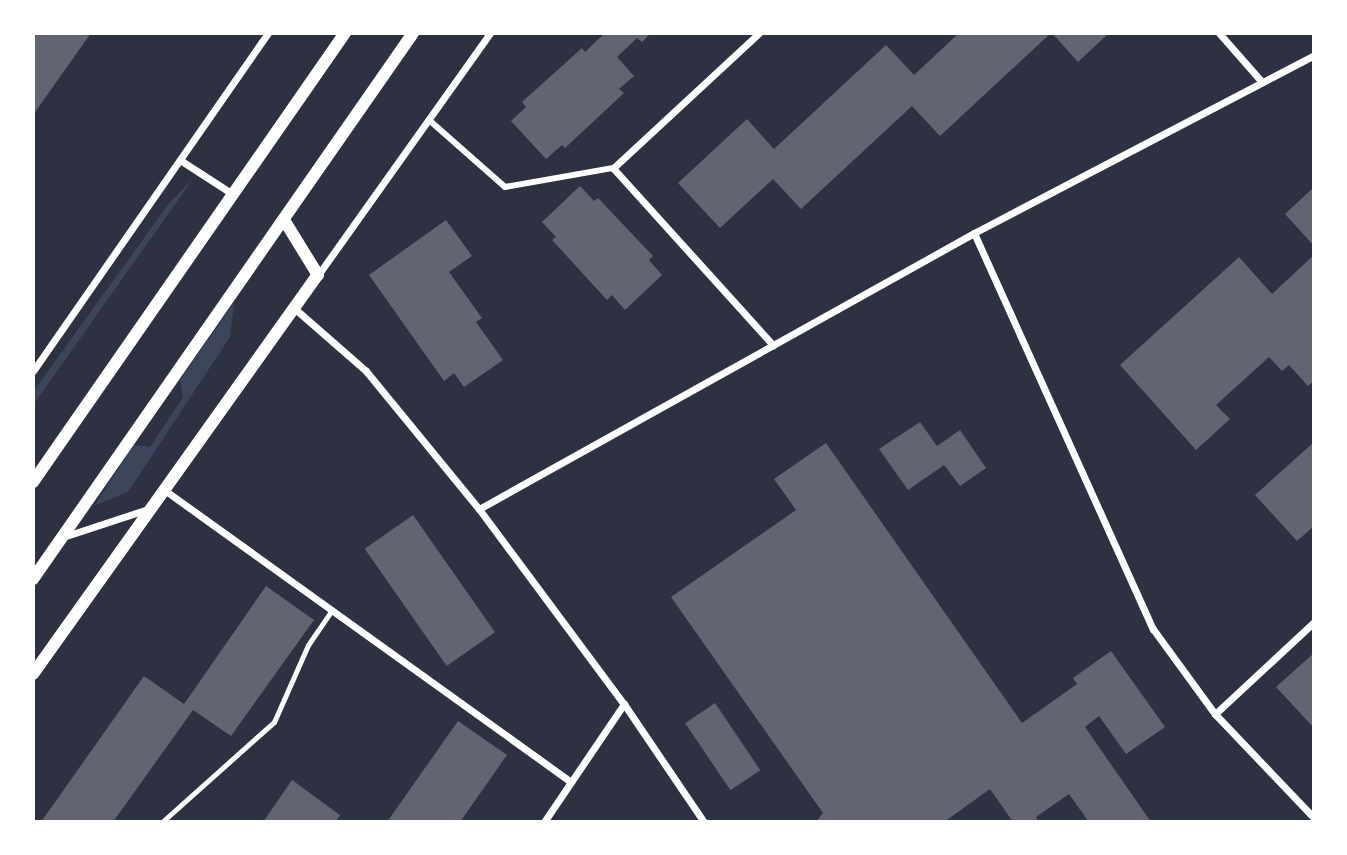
<!DOCTYPE html>
<style>
body{margin:0}
#map{position:relative;width:1347px;height:855px;overflow:hidden;background:#2d3142;font-family:"Space Grotesk",sans-serif}
div>[style]{position:absolute}
[style*='--x']{left:calc(var(--x)*1px);top:calc(var(--y)*1px);width:calc(var(--w)*1px);rotate:calc(var(--a)*1deg)}
.green>*{inset:0;background:#3c4559}
.building>*{inset:0;background:#626471;transform-origin:0 0}
.service>*{height:5px;margin:-2.5px;padding:0 2.5px;transform-origin:2.5px;border-radius:2.5px;background:#fff}
.pedestrian>*{height:6px;margin:-3px;padding:0 3px;transform-origin:3px;border-radius:3px;background:#fff}
.minor>*{height:7px;margin:-3.5px;padding:0 3.5px;transform-origin:3.5px;border-radius:3.5px;background:#fff}
.tertiary>*{height:12px;margin:-6px;padding:0 6px;transform-origin:6px;border-radius:6px;background:#fff}
span{translate:-50% -50%;white-space:nowrap;text-align:center;line-height:1.15;-webkit-text-stroke:5px #fff;paint-order:stroke}
.frame{position:absolute;inset:0;border:35px solid #fff;pointer-events:none}
</style>
<div id="map">
<div class="green">
<div style="clip-path:polygon(193px 179px,33px 405px,33px 392px,169px 203px)"></div>
<div style="clip-path:polygon(234px 303px,230px 337px,128px 492px,94px 506px,134px 445px,150px 447px,183px 397px,180px 380px)"></div>
</div>
<div class="building">
<div style="clip-path:polygon(33px 33px,91px 33px,33px 115px)"></div>
<div style="clip-path:polygon(605px 33px,651px 33px,642px 42px,637px 38px,617px 57px,634px 76px,619px 89px,624px 93px,565px 148px,562px 145px,546px 159px,511px 121px,526px 107px,522px 102px,582px 48px,585px 52px)"></div>
<div style="clip-path:polygon(959px 33px,1051px 33px,940px 136px,912px 106px,801px 209px,773px 179px,720px 228px,678px 183px,747px 119px,774px 149px,886px 45px,914px 75px)"></div>
<div style="clip-path:polygon(1052px 33px,1109px 33px,1078px 62px)"></div>
<div style="clip-path:polygon(580px 186px,594px 201px,598px 198px,653px 256px,649px 260px,662px 275px,625px 310px,612px 295px,607px 300px,552px 240px,556px 237px,542px 222px)"></div>
<div style="clip-path:polygon(1314px 187px,1314px 246px,1285px 214px)"></div>
<div style="clip-path:polygon(446px 220px,472px 256px,449px 272px,482px 318px,476px 322px,503px 360px,464px 387px,454px 373px,444px 381px,369px 275px)"></div>
<div style="clip-path:polygon(1314px 255px,1314px 381px,1308px 386px,1289px 365px,1282px 371px,1269px 357px,1216px 405px,1230px 419px,1196px 450px,1120px 365px,1239px 257px,1272px 294px)"></div>
<div style="clip-path:polygon(920px 422px,937px 446px,960px 430px,986px 468px,960px 486px,944px 465px,908px 490px,879px 449px)"></div>
<div style="clip-path:polygon(1314px 442px,1314px 526px,1297px 541px,1255px 495px)"></div>
<div style="clip-path:polygon(826px 443px,1022px 723px,1077px 684px,1073px 678px,1111px 651px,1165px 727px,1126px 754px,1099px 716px,1085px 727px,1151px 822px,1089px 822px,1069px 794px,1036px 817px,1039px 822px,1013px 822px,990px 789px,944px 822px,816px 822px,823px 813px,671px 597px,796px 510px,774px 479px)"></div>
<div style="left:413px;top:515px;width:143px;height:59px;rotate:55deg"></div>
<div style="clip-path:polygon(266px 586px,314px 620px,231px 736px,193px 710px,113px 822px,41px 822px,144px 676px,184px 704px)"></div>
<div style="clip-path:polygon(1314px 653px,1314px 728px,1276px 687px)"></div>
<div style="left:715px;top:703px;width:81px;height:36px;rotate:56deg"></div>
<div style="clip-path:polygon(458px 721px,507px 755px,460px 822px,387px 822px)"></div>
<div style="clip-path:polygon(292px 780px,340px 815px,335px 822px,263px 822px)"></div>
</div>
<div class="service">
<div style="--x:162;--y:822;--w:150;--a:-41.8"></div>
<div style="--x:274;--y:722;--w:84;--a:-66.2"></div>
<div style="--x:308;--y:645;--w:42;--a:-55.6"></div>
</div>
<div class="pedestrian">
<div style="--x:429;--y:120;--w:101;--a:41.4"></div>
<div style="--x:505;--y:187;--w:110;--a:-10"></div>
</div>
<div class="minor">
<div style="--x:759;--y:33;--w:199;--a:137.2"></div>
<div style="--x:613;--y:168;--w:239;--a:47.9"></div>
<div style="--x:1219;--y:33;--w:65;--a:48.7"></div>
<div style="--x:180;--y:160;--w:64;--a:32.9"></div>
<div style="--x:974;--y:233;--w:435;--a:65.7"></div>
<div style="--x:1153;--y:629;--w:105;--a:53.9"></div>
<div style="--x:1215;--y:714;--w:144;--a:46.4"></div>
<div style="--x:318;--y:275;--w:297;--a:-54.6"></div>
<div style="--x:294;--y:308;--w:96;--a:41.2"></div>
<div style="--x:366;--y:371;--w:178;--a:50.7"></div>
<div style="--x:479;--y:509;--w:243;--a:53.4"></div>
<div style="--x:624;--y:704;--w:143;--a:55.9"></div>
<div style="--x:33;--y:371;--w:412;--a:-55.2"></div>
<div style="--x:163;--y:489;--w:502;--a:35.68"></div>
<div style="--x:479;--y:509;--w:567;--a:-29.14"></div>
<div style="--x:974;--y:233;--w:384;--a:-27.6"></div>
<div style="--x:63;--y:537;--w:89;--a:-18.2"></div>
<div style="--x:1215;--y:714;--w:135;--a:-42.9"></div>
<div style="--x:544;--y:822;--w:143;--a:-55.9"></div>
</div>
<div class="tertiary">
<div style="--x:33;--y:482;--w:547;--a:-55.21"></div>
<div style="--x:33;--y:579;--w:665;--a:-55.16"></div>
<div style="--x:33;--y:674;--w:490;--a:-54.5"></div>
<div style="--x:318;--y:275;--w:65;--a:-121.7"></div>
</div>
<div class="frame"></div>
</div>
